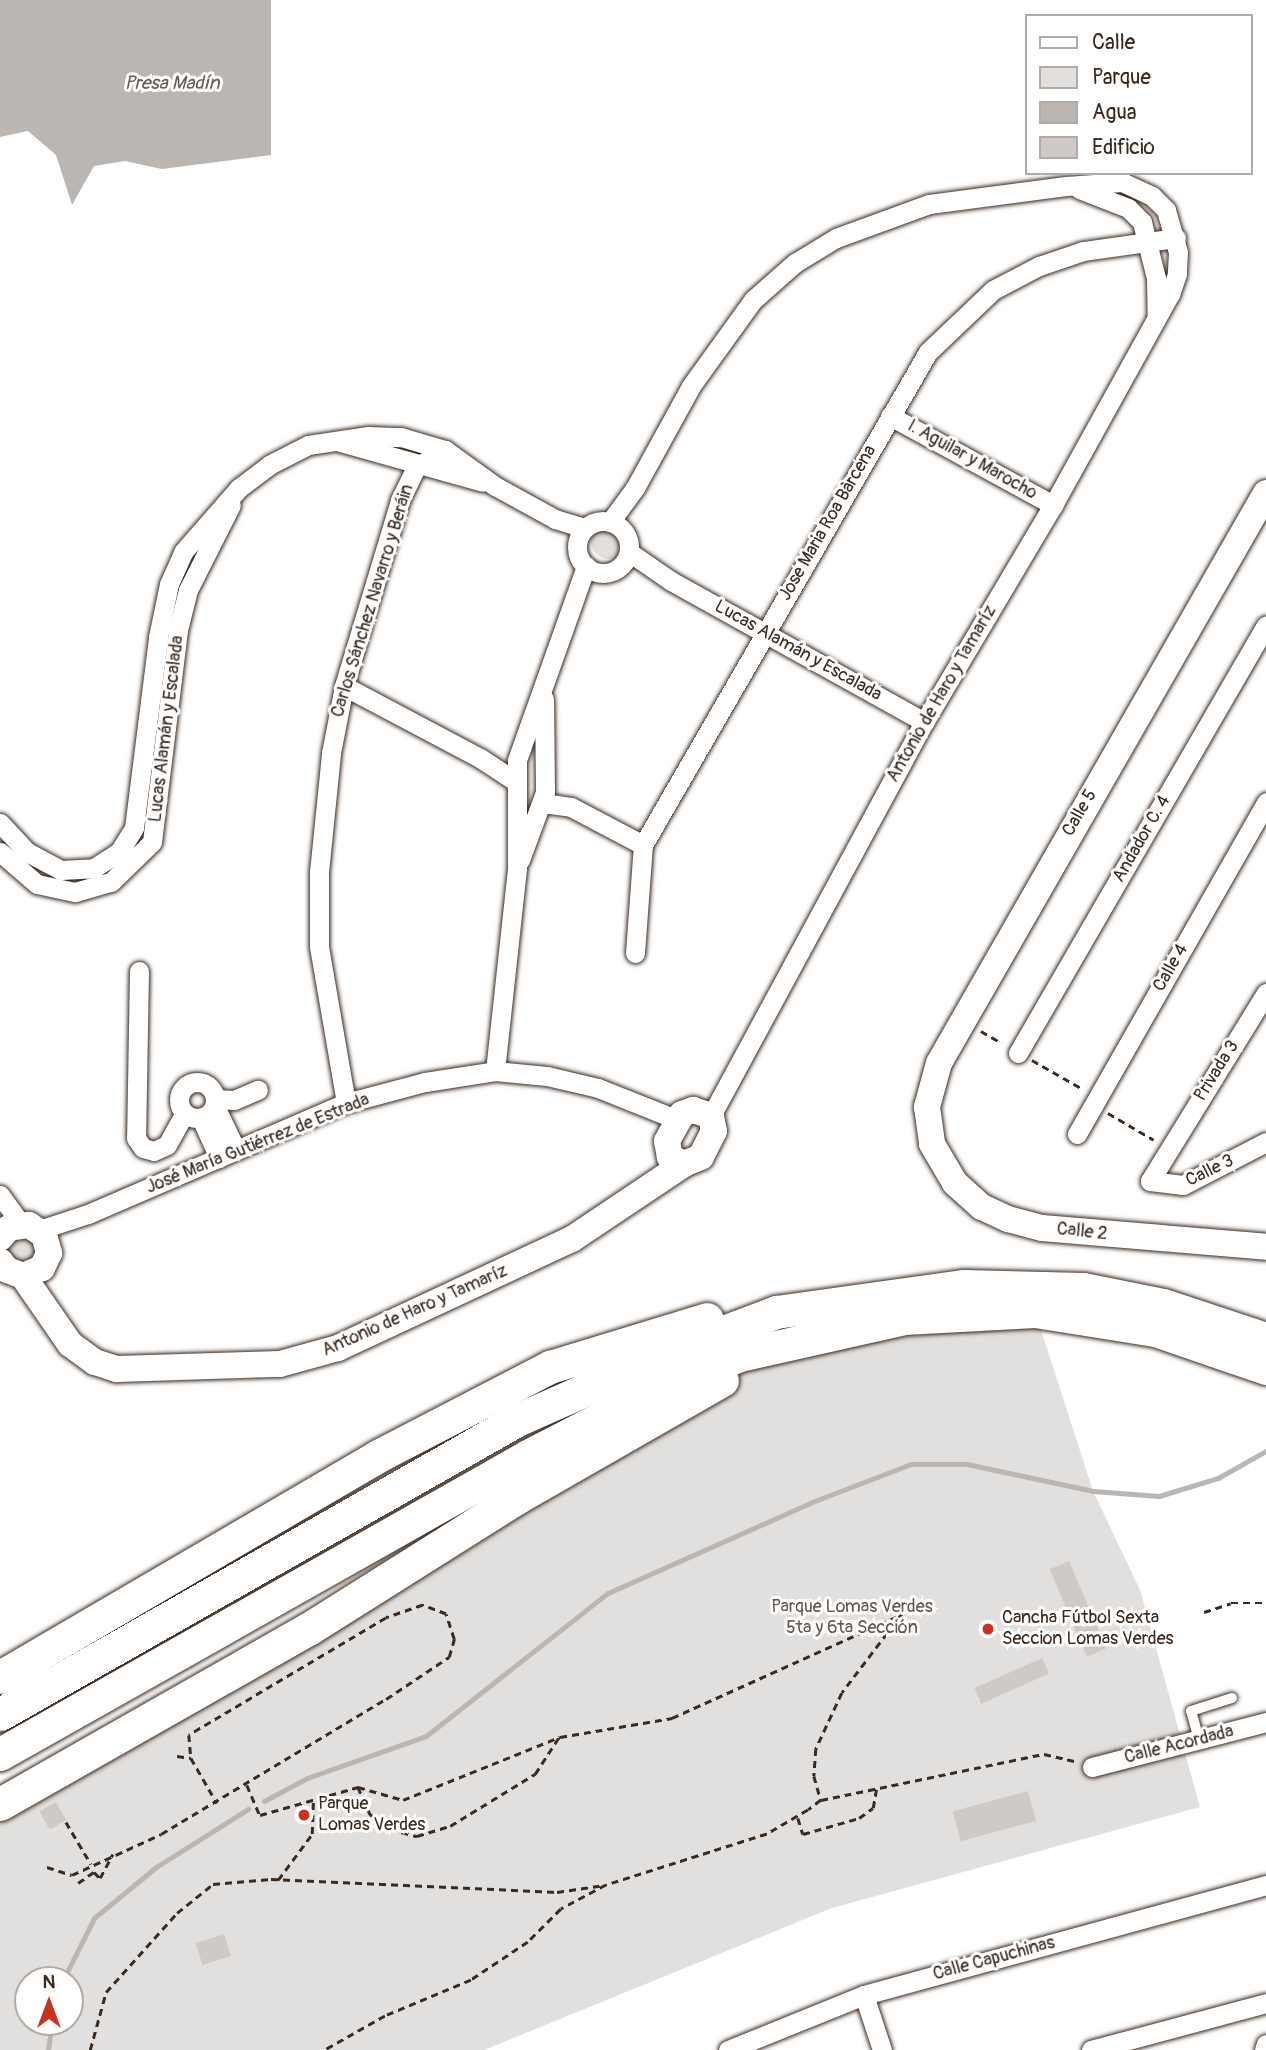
<!DOCTYPE html>
<meta charset="utf-8">
<style>
body{margin:0}
#map{position:relative;width:1266px;height:2050px;overflow:hidden;background:#fff;font-family:Pangolin,sans-serif}
div>[style]{position:absolute}
[style*='--x']{left:calc(var(--x)*1px);top:calc(var(--y)*1px);width:calc(var(--w)*1px);rotate:calc(var(--a)*1deg)}
.green>*{inset:0;background:#e2e0de}
.round{border-radius:50%}
.water>*{inset:0;background:#bcb6b3}
.stream>*{height:5px;margin:-2.5px;padding:0 2.5px;transform-origin:2.5px;border-radius:2.5px;background:#bcb6b3}
.building>*{inset:0;background:#cfcac7;transform-origin:0 0}
.path>*{height:2.5px;margin-top:-1.25px;transform-origin:0;background:repeating-linear-gradient(90deg,#3b2a1e 0 7px,transparent 0 12px)}
.roads{filter:drop-shadow(0 0 2px #3b2a1e) drop-shadow(0 0 2px #3b2a1e)}
.lane>*{height:10px;margin:-5px;padding:0 5px;transform-origin:5px;border-radius:5px;background:#fff}
.street>*{height:19px;margin:-9.5px;padding:0 9.5px;transform-origin:9.5px;border-radius:9.5px;background:#fff}
.street>.ring{margin:-9.5px;padding:0;box-sizing:content-box;background:none;border:19px solid #fff;border-radius:50%}
.secondary>*{height:26px;margin:-13px;padding:0 13px;transform-origin:13px;border-radius:13px;background:#fff}
.highway>*{height:33px;margin:-16.5px;padding:0 16.5px;transform-origin:16.5px;border-radius:16.5px;background:#fff}
.dots>*{width:19px;height:19px;translate:-50% -50%;box-sizing:border-box;border:4px solid #fff;border-radius:50%}
span{translate:-50% -50%;white-space:nowrap;text-align:center;line-height:1.15;-webkit-text-stroke:6px #fff;paint-order:stroke}
.street-label{font-size:18px;color:#3b2a1e}
.park-label{font-size:18px;color:#65584e}
.poi-label{font-size:18px;color:#3b2a1e}
.left{translate:0 -50%;text-align:left}
.water-label{font-size:19px;color:#685b52;font-style:italic}
.legend{position:absolute;left:1025px;top:14px;width:228px;height:161px;box-sizing:border-box;background:#fff;border:2px solid #b1aaa5;margin:0;padding:9px 12px;list-style:none;font-size:21px;color:#3b2a1e}
.legend li{display:flex;align-items:center;gap:14px;height:35px}
.legend b{width:35px;border:2px solid #b1aaa5}
.north{position:absolute;left:14px;top:1966px;width:70px;height:70px;box-sizing:border-box;background:#fff;border:2px solid #b1aaa5;border-radius:50%;rotate:0deg;font-size:19px;font-weight:700;line-height:28px;text-align:center;color:#3b2a1e}
.north::after{content:'';display:block;margin:auto;width:24px;height:32px;background:#c8321e;clip-path:polygon(50% 0,100% 100%,50% 72%,0 100%)}
</style>
<div id="map">
<div class="green">
<div class="round" style="left:591px;top:523px;width:36px;height:36px"></div>
<div style="clip-path:polygon(11px 1228px,48px 1244px,14px 1274px,0 1238px)"></div>
<div style="clip-path:polygon(evenodd,1035px 1311px,1093px 1491px,1140px 1590px,1200px 1807px,832px 1908px,484px 2050px,0 2050px,0 1805px,784px 1344px,1035px 1311px,28px 1980px,70px 1980px,70px 2022px,28px 2022px,28px 1980px)"></div>
</div>
<div class="water">
<div style="clip-path:polygon(0 0,271px 0,271px 155px,162px 169px,125px 161px,94px 166px,72px 205px,56px 155px,28px 131px,0 137px)"></div>
</div>
<div class="stream">
<div style="--x:264;--y:1801;--w:49;--a:-28.1"></div>
<div style="--x:307;--y:1778;--w:126;--a:-19.4"></div>
<div style="--x:426;--y:1736;--w:231;--a:-38.2"></div>
<div style="--x:608;--y:1593;--w:223;--a:-24"></div>
<div style="--x:812;--y:1502;--w:106;--a:-21"></div>
<div style="--x:911;--y:1464;--w:56;--a:0"></div>
<div style="--x:967;--y:1464;--w:129;--a:12.1"></div>
<div style="--x:1093;--y:1491;--w:66;--a:4.3"></div>
<div style="--x:1159;--y:1496;--w:62;--a:-17"></div>
<div style="--x:1218;--y:1478;--w:55;--a:-29.4"></div>
<div style="--x:63;--y:1980;--w:69;--a:-63.4"></div>
<div style="--x:94;--y:1918;--w:80;--a:-39.4"></div>
<div style="--x:156;--y:1867;--w:109;--a:-32.2"></div>
<div style="--x:48;--y:2050;--w:28;--a:-82"></div>
</div>
<div class="building">
<div style="left:1069px;top:1561px;width:95px;height:21px;rotate:67deg"></div>
<div style="left:1042px;top:1658px;width:17px;height:74px;rotate:66deg"></div>
<div style="left:1028px;top:1791px;width:31px;height:78px;rotate:75deg"></div>
<div style="left:56px;top:1802px;width:21px;height:19px;rotate:61deg"></div>
<div style="left:224px;top:1934px;width:23px;height:30px;rotate:72deg"></div>
</div>
<div class="path">
<div style="--x:981;--y:1031;--w:24;--a:30"></div>
<div style="--x:1032;--y:1060;--w:56;--a:29.7"></div>
<div style="--x:1108;--y:1113;--w:53;--a:30.4"></div>
<div style="--x:1204;--y:1612;--w:28;--a:-18"></div>
<div style="--x:1231;--y:1603;--w:35;--a:0"></div>
<div style="--x:177;--y:1756;--w:14;--a:8"></div>
<div style="--x:191;--y:1758;--w:52;--a:60"></div>
<div style="--x:247;--y:1785;--w:33;--a:67"></div>
<div style="--x:260;--y:1815;--w:102;--a:-15.9"></div>
<div style="--x:358;--y:1787;--w:47;--a:16.1"></div>
<div style="--x:403;--y:1800;--w:169;--a:-21.9"></div>
<div style="--x:560;--y:1737;--w:114;--a:-9.6"></div>
<div style="--x:672;--y:1718;--w:252;--a:-24.3"></div>
<div style="--x:902;--y:1614;--w:99;--a:127.2"></div>
<div style="--x:842;--y:1693;--w:62;--a:114.9"></div>
<div style="--x:816;--y:1749;--w:27;--a:94"></div>
<div style="--x:814;--y:1776;--w:25;--a:74"></div>
<div style="--x:821;--y:1800;--w:16;--a:142"></div>
<div style="--x:808;--y:1810;--w:48;--a:149.7"></div>
<div style="--x:767;--y:1834;--w:169;--a:162.4"></div>
<div style="--x:606;--y:1885;--w:51;--a:151.9"></div>
<div style="--x:561;--y:1909;--w:47;--a:135"></div>
<div style="--x:528;--y:1942;--w:69;--a:146.3"></div>
<div style="--x:471;--y:1980;--w:93;--a:157.3"></div>
<div style="--x:385;--y:2016;--w:69;--a:150.5"></div>
<div style="--x:358;--y:1787;--w:30;--a:66"></div>
<div style="--x:370;--y:1814;--w:25;--a:37"></div>
<div style="--x:390;--y:1829;--w:28;--a:15"></div>
<div style="--x:417;--y:1836;--w:34;--a:-17"></div>
<div style="--x:450;--y:1826;--w:100;--a:-31.5"></div>
<div style="--x:535;--y:1774;--w:44;--a:-57"></div>
<div style="--x:821;--y:1800;--w:228;--a:-11.7"></div>
<div style="--x:1044;--y:1754;--w:31;--a:13"></div>
<div style="--x:798;--y:1818;--w:17;--a:73"></div>
<div style="--x:803;--y:1834;--w:58;--a:-15.9"></div>
<div style="--x:859;--y:1818;--w:17;--a:-36"></div>
<div style="--x:873;--y:1808;--w:22;--a:-80"></div>
<div style="--x:66;--y:1822;--w:49;--a:59.2"></div>
<div style="--x:47;--y:1867;--w:26;--a:18"></div>
<div style="--x:72;--y:1875;--w:98;--a:-24.7"></div>
<div style="--x:161;--y:1834;--w:262;--a:-31"></div>
<div style="--x:386;--y:1699;--w:76;--a:-33.7"></div>
<div style="--x:449;--y:1657;--w:19;--a:-74"></div>
<div style="--x:454;--y:1639;--w:26;--a:-108"></div>
<div style="--x:446;--y:1614;--w:25;--a:-159"></div>
<div style="--x:423;--y:1605;--w:39;--a:161"></div>
<div style="--x:386;--y:1618;--w:229;--a:149.3"></div>
<div style="--x:189;--y:1735;--w:23;--a:85"></div>
<div style="--x:278;--y:1880;--w:57;--a:-53.5"></div>
<div style="--x:312;--y:1834;--w:34;--a:-88"></div>
<div style="--x:78;--y:1883;--w:19;--a:-35"></div>
<div style="--x:94;--y:1872;--w:8;--a:45"></div>
<div style="--x:100;--y:1878;--w:27;--a:-62"></div>
<div style="--x:90;--y:2050;--w:60;--a:-74.6"></div>
<div style="--x:106;--y:1992;--w:106;--a:-48.1"></div>
<div style="--x:177;--y:1913;--w:46;--a:-38.9"></div>
<div style="--x:213;--y:1884;--w:58;--a:-4.9"></div>
<div style="--x:271;--y:1879;--w:286;--a:2.6"></div>
<div style="--x:557;--y:1892;--w:48;--a:-8.5"></div>
</div>
<div class="roads">
<div class="lane">
<div style="--x:1199;--y:1740;--w:30;--a:-105"></div>
<div style="--x:1191;--y:1711;--w:43;--a:-17.6"></div>
</div>
<div class="street">
<div style="--x:1079;--y:189;--w:53;--a:21.2"></div>
<div style="--x:1128;--y:208;--w:20;--a:45"></div>
<div style="--x:1142;--y:222;--w:58;--a:76"></div>
<div style="--x:1156;--y:278;--w:39;--a:89"></div>
<div style="--x:890;--y:416;--w:186;--a:28.6"></div>
<div style="--x:340;--y:442;--w:148;--a:15.6"></div>
<div class="ring" style="left:577px;top:521px;width:33px;height:33px"></div>
<div style="--x:610;--y:522;--w:42;--a:-53.7"></div>
<div style="--x:635;--y:488;--w:116;--a:-61.2"></div>
<div style="--x:691;--y:386;--w:106;--a:-54.2"></div>
<div style="--x:753;--y:300;--w:56;--a:-41.4"></div>
<div style="--x:795;--y:263;--w:48;--a:-31.4"></div>
<div style="--x:836;--y:238;--w:99;--a:-20.1"></div>
<div style="--x:929;--y:204;--w:138;--a:-7.5"></div>
<div style="--x:1066;--y:186;--w:56;--a:-4.1"></div>
<div style="--x:1122;--y:182;--w:33;--a:25"></div>
<div style="--x:1152;--y:196;--w:20;--a:45"></div>
<div style="--x:1166;--y:210;--w:44;--a:74.1"></div>
<div style="--x:1178;--y:252;--w:22;--a:93"></div>
<div style="--x:1177;--y:274;--w:21;--a:109"></div>
<div style="--x:1170;--y:294;--w:241;--a:119"></div>
<div style="--x:1053;--y:505;--w:252;--a:120.7"></div>
<div style="--x:924;--y:722;--w:448;--a:118.4"></div>
<div style="--x:629;--y:552;--w:51;--a:34.6"></div>
<div style="--x:671;--y:581;--w:290;--a:29.1"></div>
<div style="--x:344;--y:686;--w:154;--a:27.9"></div>
<div style="--x:480;--y:758;--w:42;--a:33.3"></div>
<div style="--x:543;--y:803;--w:28;--a:8"></div>
<div style="--x:571;--y:807;--w:81;--a:27.8"></div>
<div style="--x:0;--y:823;--w:40;--a:47"></div>
<div style="--x:27;--y:852;--w:38;--a:28"></div>
<div style="--x:61;--y:870;--w:33;--a:-3"></div>
<div style="--x:94;--y:868;--w:30;--a:-33"></div>
<div style="--x:119;--y:852;--w:28;--a:-58"></div>
<div style="--x:134;--y:828;--w:193;--a:-82.8"></div>
<div style="--x:158;--y:637;--w:54;--a:-78.3"></div>
<div style="--x:169;--y:584;--w:35;--a:-66"></div>
<div style="--x:183;--y:552;--w:85;--a:-48.8"></div>
<div style="--x:239;--y:488;--w:38;--a:-37"></div>
<div style="--x:269;--y:465;--w:44;--a:-27.1"></div>
<div style="--x:308;--y:445;--w:61;--a:-8.5"></div>
<div style="--x:368;--y:436;--w:33;--a:2"></div>
<div style="--x:401;--y:437;--w:46;--a:16.5"></div>
<div style="--x:445;--y:450;--w:62;--a:35.8"></div>
<div style="--x:495;--y:486;--w:68;--a:28.8"></div>
<div style="--x:555;--y:519;--w:31;--a:17"></div>
<div style="--x:0;--y:852;--w:49;--a:40.9"></div>
<div style="--x:37;--y:884;--w:39;--a:12"></div>
<div style="--x:75;--y:892;--w:37;--a:-16"></div>
<div style="--x:111;--y:882;--w:57;--a:-44.3"></div>
<div style="--x:152;--y:842;--w:214;--a:-83"></div>
<div style="--x:178;--y:630;--w:41;--a:-76"></div>
<div style="--x:188;--y:590;--w:95;--a:-63.2"></div>
<div style="--x:520;--y:860;--w:72;--a:-69.8"></div>
<div style="--x:545;--y:792;--w:93;--a:-90.6"></div>
<div style="--x:635;--y:953;--w:108;--a:-85.8"></div>
<div style="--x:643;--y:845;--w:569;--a:-59.97"></div>
<div style="--x:928;--y:352;--w:90;--a:-43.6"></div>
<div style="--x:993;--y:290;--w:52;--a:-27.6"></div>
<div style="--x:1039;--y:266;--w:46;--a:-18.8"></div>
<div style="--x:1083;--y:251;--w:94;--a:-8"></div>
<div style="--x:139;--y:971;--w:167;--a:91"></div>
<div style="--x:136;--y:1138;--w:12;--a:55"></div>
<div style="--x:143;--y:1148;--w:11;--a:15"></div>
<div style="--x:154;--y:1151;--w:14;--a:-25"></div>
<div style="--x:167;--y:1145;--w:35;--a:-61"></div>
<div style="--x:1266;--y:993;--w:221;--a:121.7"></div>
<div style="--x:1150;--y:1181;--w:33;--a:7"></div>
<div style="--x:1183;--y:1185;--w:93;--a:-27.4"></div>
<div style="--x:1018;--y:1053;--w:494;--a:-59.9"></div>
<div style="--x:495;--y:1071;--w:204;--a:-83.8"></div>
<div style="--x:517;--y:868;--w:108;--a:-90"></div>
<div style="--x:517;--y:760;--w:206;--a:-70.4"></div>
<div class="ring" style="left:179px;top:1082px;width:17px;height:17px"></div>
<div style="--x:215;--y:1099;--w:19;--a:3"></div>
<div style="--x:234;--y:1100;--w:26;--a:-23"></div>
<div style="--x:346;--y:1103;--w:159;--a:-99.8"></div>
<div style="--x:319;--y:946;--w:74;--a:-90"></div>
<div style="--x:319;--y:872;--w:120;--a:-84.2"></div>
<div style="--x:331;--y:753;--w:68;--a:-79"></div>
<div style="--x:344;--y:686;--w:194;--a:-73.2"></div>
<div style="--x:400;--y:500;--w:37;--a:-64"></div>
<div style="--x:416;--y:467;--w:34;--a:-30"></div>
<div style="--x:215;--y:1106;--w:49;--a:64.5"></div>
<div style="--x:201;--y:1118;--w:44;--a:65.8"></div>
<div style="--x:1077;--y:1134;--w:382;--a:-60.3"></div>
<div style="--x:0;--y:1195;--w:36;--a:54"></div>
<div style="--x:39;--y:1230;--w:52;--a:-18.1"></div>
<div style="--x:88;--y:1214;--w:281;--a:-23.3"></div>
<div style="--x:346;--y:1103;--w:82;--a:-14.9"></div>
<div style="--x:425;--y:1082;--w:71;--a:-8.9"></div>
<div style="--x:495;--y:1071;--w:52;--a:5.5"></div>
<div style="--x:547;--y:1076;--w:52;--a:13.2"></div>
<div style="--x:598;--y:1088;--w:86;--a:21.8"></div>
<div style="--x:1092;--y:1767;--w:180;--a:-14.5"></div>
<div style="--x:864;--y:1995;--w:58;--a:71.9"></div>
<div style="--x:728;--y:2050;--w:147;--a:-22"></div>
<div style="--x:864;--y:1995;--w:417;--a:-15.3"></div>
<div style="--x:1091;--y:2050;--w:181;--a:-15"></div>
<div style="--x:1264;--y:2050;--w:6;--a:-72"></div>
</div>
<div class="secondary">
<div style="--x:1266;--y:493;--w:657;--a:119.84"></div>
<div style="--x:939;--y:1063;--w:46;--a:105.3"></div>
<div style="--x:927;--y:1107;--w:37;--a:82"></div>
<div style="--x:932;--y:1144;--w:45;--a:59.5"></div>
<div style="--x:955;--y:1183;--w:36;--a:42"></div>
<div style="--x:982;--y:1207;--w:29;--a:25"></div>
<div style="--x:1008;--y:1219;--w:35;--a:15"></div>
<div style="--x:1042;--y:1228;--w:225;--a:4.8"></div>
<div style="--x:693;--y:1110;--w:19;--a:18"></div>
<div style="--x:711;--y:1116;--w:15;--a:79"></div>
<div style="--x:714;--y:1131;--w:29;--a:117"></div>
<div style="--x:701;--y:1157;--w:18;--a:158"></div>
<div style="--x:684;--y:1164;--w:16;--a:-153"></div>
<div style="--x:670;--y:1157;--w:16;--a:-101"></div>
<div style="--x:667;--y:1141;--w:31;--a:-61"></div>
<div style="--x:682;--y:1114;--w:12;--a:-20"></div>
<div style="--x:0;--y:1238;--w:13;--a:-48"></div>
<div style="--x:9;--y:1228;--w:20;--a:-9"></div>
<div style="--x:29;--y:1225;--w:18;--a:34"></div>
<div style="--x:44;--y:1235;--w:19;--a:74"></div>
<div style="--x:49;--y:1253;--w:17;--a:115"></div>
<div style="--x:42;--y:1268;--w:21;--a:157"></div>
<div style="--x:23;--y:1276;--w:17;--a:-159"></div>
<div style="--x:7;--y:1270;--w:11;--a:-128"></div>
<div style="--x:23;--y:1276;--w:83;--a:55.3"></div>
<div style="--x:70;--y:1344;--w:31;--a:36"></div>
<div style="--x:95;--y:1362;--w:23;--a:18"></div>
<div style="--x:117;--y:1369;--w:163;--a:-1.8"></div>
<div style="--x:280;--y:1364;--w:60;--a:-15.4"></div>
<div style="--x:338;--y:1348;--w:258;--a:-25"></div>
<div style="--x:572;--y:1239;--w:135;--a:-33.8"></div>
</div>
<div class="highway">
<div style="--x:0;--y:1677;--w:438;--a:-30.3"></div>
<div style="--x:378;--y:1456;--w:194;--a:-27.4"></div>
<div style="--x:550;--y:1367;--w:164;--a:-17"></div>
<div style="--x:0;--y:1714;--w:595;--a:-29.63"></div>
<div style="--x:517;--y:1420;--w:165;--a:-23.9"></div>
<div style="--x:668;--y:1353;--w:116;--a:-20.8"></div>
<div style="--x:776;--y:1312;--w:190;--a:-7.9"></div>
<div style="--x:964;--y:1286;--w:119;--a:1.4"></div>
<div style="--x:1083;--y:1289;--w:82;--a:11.3"></div>
<div style="--x:1163;--y:1305;--w:108;--a:18.3"></div>
<div style="--x:0;--y:1754;--w:606;--a:-29.44"></div>
<div style="--x:528;--y:1456;--w:150;--a:-27.4"></div>
<div style="--x:661;--y:1387;--w:85;--a:-22.1"></div>
<div style="--x:740;--y:1355;--w:168;--a:-12.7"></div>
<div style="--x:904;--y:1318;--w:131;--a:-3.1"></div>
<div style="--x:1035;--y:1311;--w:121;--a:9"></div>
<div style="--x:1155;--y:1330;--w:117;--a:18.9"></div>
<div style="--x:0;--y:1804;--w:356;--a:-29.6"></div>
<div style="--x:310;--y:1628;--w:246;--a:-32.2"></div>
<div style="--x:518;--y:1497;--w:235;--a:-29.8"></div>
</div>
</div>
<div class="dots">
<div style="left:988px;top:1629px;background:#c8321e"></div>
<div style="left:304px;top:1815px;background:#c8321e"></div>
</div>
<div class="street-label">
<span style="left:972px;top:460px;rotate:29deg">I. Aguilar y Marocho</span>
<span style="left:828px;top:523px;rotate:-60deg">Jose Maria Roa Bàrcena</span>
<span style="left:373px;top:601px;rotate:-73deg">Carlos Sánchez Navarro y Beráin</span>
<span style="left:798px;top:651px;rotate:29deg">Lucas Alamán y Escalada</span>
<span style="left:942px;top:694px;rotate:-60deg">Antonio de Haro y Tamaríz</span>
<span style="left:167px;top:729px;rotate:-83deg">Lucas Alamán y Escalada</span>
<span style="left:1080px;top:813px;rotate:-60deg">Calle 5</span>
<span style="left:1142px;top:839px;rotate:-60deg">Andador C. 4</span>
<span style="left:1171px;top:968px;rotate:-60deg">Calle 4</span>
<span style="left:1217px;top:1071px;rotate:-58deg">Privada 3</span>
<span style="left:258px;top:1144px;rotate:-22deg">José María Gutiérrez de Estrada</span>
<span style="left:1210px;top:1171px;rotate:-26deg">Calle 3</span>
<span style="left:1082px;top:1232px;rotate:6deg">Calle 2</span>
<span style="left:415px;top:1311px;rotate:-24deg">Antonio de Haro y Tamaríz</span>
<span style="left:1179px;top:1745px;rotate:-14deg">Calle Acordada</span>
<span style="left:994px;top:1959px;rotate:-15deg">Calle Capuchinas</span>
</div>
<div class="park-label">
<span style="left:852px;top:1618px">Parque Lomas Verdes<br>5ta y 6ta Sección</span>
</div>
<div class="poi-label">
<span class="left" style="left:1002px;top:1629px">Cancha Fútbol Sexta<br>Seccion Lomas Verdes</span>
<span class="left" style="left:318px;top:1815px">Parque<br>Lomas Verdes</span>
</div>
<div class="water-label">
<span style="left:172px;top:84px">Presa Madín</span>
</div>
<ul class="legend">
<li><b style="height:9px;background:#fff"></b>Calle</li>
<li><b style="height:19px;background:#e2e0de"></b>Parque</li>
<li><b style="height:19px;background:#bcb6b3"></b>Agua</li>
<li><b style="height:19px;background:#cfcac7"></b>Edificio</li>
</ul>
<div class="north">N</div>
</div>
